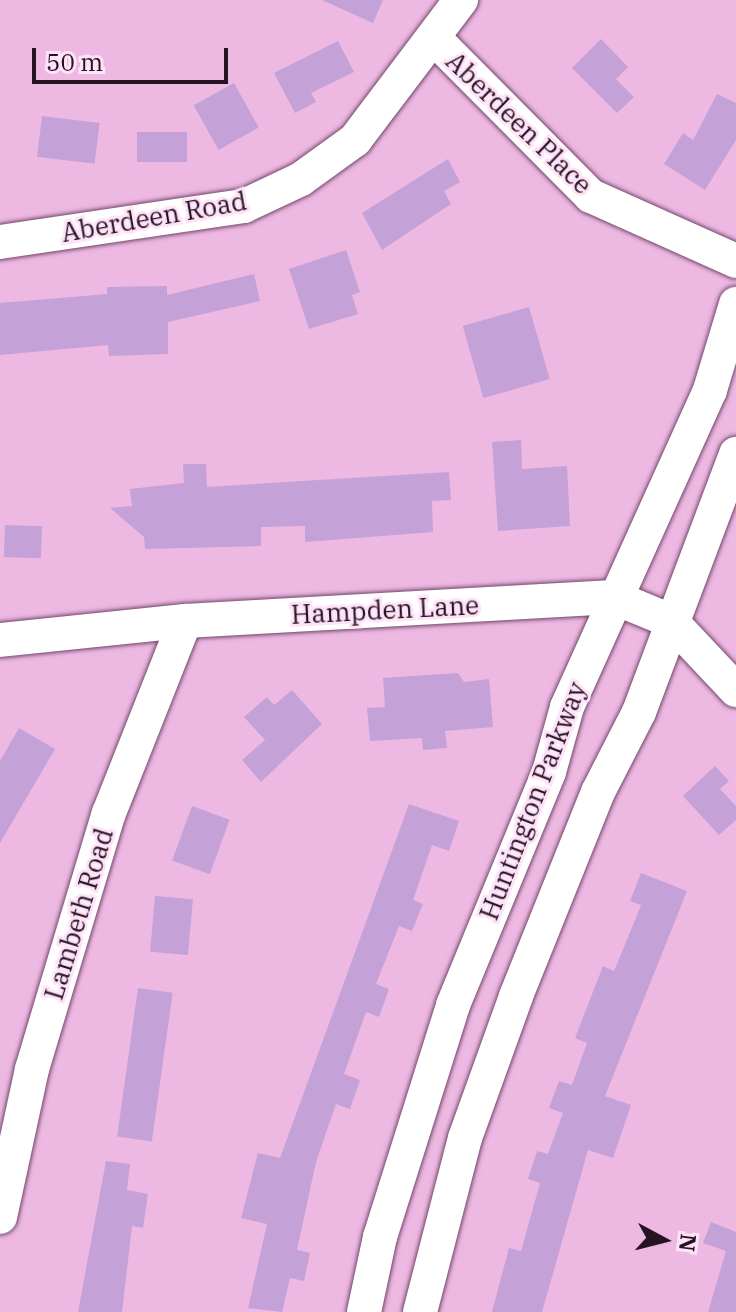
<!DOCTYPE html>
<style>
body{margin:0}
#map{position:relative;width:736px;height:1312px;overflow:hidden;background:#edb9e2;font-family:"IBM Plex Serif",serif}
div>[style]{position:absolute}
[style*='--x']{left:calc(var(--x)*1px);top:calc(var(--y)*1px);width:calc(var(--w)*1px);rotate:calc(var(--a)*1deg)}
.building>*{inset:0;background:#c4a1d7;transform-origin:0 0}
.roads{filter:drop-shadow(0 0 2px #74476c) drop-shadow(0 0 2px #74476c)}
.minor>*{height:34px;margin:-17px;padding:0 17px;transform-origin:17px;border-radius:17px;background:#fff}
span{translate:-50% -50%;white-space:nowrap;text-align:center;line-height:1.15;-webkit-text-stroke:6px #fee3f8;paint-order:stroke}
.street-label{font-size:26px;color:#261322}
.north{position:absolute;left:624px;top:1200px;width:80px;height:80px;-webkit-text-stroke:6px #fee3f8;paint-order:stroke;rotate:97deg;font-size:22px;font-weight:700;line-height:32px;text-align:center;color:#261322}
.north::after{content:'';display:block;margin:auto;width:28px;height:36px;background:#261322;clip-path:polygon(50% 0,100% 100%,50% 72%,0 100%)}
.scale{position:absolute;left:32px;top:48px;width:196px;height:36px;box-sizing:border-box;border:4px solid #261322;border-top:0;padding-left:10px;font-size:24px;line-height:28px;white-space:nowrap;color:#261322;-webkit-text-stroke:6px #fee3f8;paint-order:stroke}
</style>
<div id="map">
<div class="building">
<div style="clip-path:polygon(322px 0,383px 0,373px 23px)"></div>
<div style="clip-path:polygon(601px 39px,628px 67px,616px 79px,634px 97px,617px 113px,572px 68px)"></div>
<div style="clip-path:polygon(338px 41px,354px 72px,311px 93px,316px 102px,295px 113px,274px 73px)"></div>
<div style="left:234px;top:83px;width:51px;height:46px;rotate:61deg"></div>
<div style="clip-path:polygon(717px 94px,736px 103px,736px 140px,705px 190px,664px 164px,683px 133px,693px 140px)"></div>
<div style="left:42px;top:116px;width:58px;height:41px;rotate:7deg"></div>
<div style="left:187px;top:132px;width:30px;height:50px;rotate:90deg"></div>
<div style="clip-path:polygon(448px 159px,460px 182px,444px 191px,451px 204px,382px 250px,362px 213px)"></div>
<div style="clip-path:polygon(346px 250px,360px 292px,352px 295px,358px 314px,309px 329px,289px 269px)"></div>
<div style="clip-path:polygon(254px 274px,260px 301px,168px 322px,168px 354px,109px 356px,108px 345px,0 355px,0 303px,107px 294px,107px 287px,167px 286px,167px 295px)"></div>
<div style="left:529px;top:307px;width:75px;height:69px;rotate:74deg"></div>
<div style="clip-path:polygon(521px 440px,522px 469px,567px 466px,570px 526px,498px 531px,492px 442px)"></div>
<div style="clip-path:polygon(183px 464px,206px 464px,207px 487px,449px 472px,451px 500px,432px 501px,433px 532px,305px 542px,305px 526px,261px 527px,261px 546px,145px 549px,144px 537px,110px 508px,132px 506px,130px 489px,184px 483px)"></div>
<div style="left:5px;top:525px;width:37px;height:32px;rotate:2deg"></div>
<div style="clip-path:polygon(458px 673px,464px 682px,489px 679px,493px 727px,445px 731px,447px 748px,423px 750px,422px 738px,370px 741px,367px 708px,385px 707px,383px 678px)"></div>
<div style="clip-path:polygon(292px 690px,322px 724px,261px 782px,242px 760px,265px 740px,244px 717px,267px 697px,274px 705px)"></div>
<div style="clip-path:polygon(19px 728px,55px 749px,0 843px,0 761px)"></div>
<div style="clip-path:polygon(715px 766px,729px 781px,720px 789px,736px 806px,736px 820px,719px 835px,683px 796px)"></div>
<div style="clip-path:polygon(409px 804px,459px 821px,449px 851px,432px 845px,413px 900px,423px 904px,412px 931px,399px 926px,376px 984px,389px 989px,379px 1017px,366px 1012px,344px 1074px,360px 1080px,350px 1109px,336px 1104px,316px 1162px,297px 1250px,310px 1253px,304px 1281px,290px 1278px,282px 1312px,248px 1308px,267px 1224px,241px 1218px,258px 1153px,280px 1158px)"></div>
<div style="left:192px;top:806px;width:40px;height:58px;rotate:20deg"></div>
<div style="clip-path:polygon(641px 873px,687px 891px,605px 1096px,631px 1105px,613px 1158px,588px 1150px,542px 1312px,492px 1312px,509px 1248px,521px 1251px,540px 1183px,528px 1179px,537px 1151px,548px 1154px,563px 1113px,549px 1108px,559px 1081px,572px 1085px,587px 1043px,575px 1038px,603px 966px,614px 971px,631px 930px,641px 905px,630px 901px)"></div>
<div style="left:155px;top:896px;width:38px;height:56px;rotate:5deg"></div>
<div style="left:138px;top:988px;width:35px;height:150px;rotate:8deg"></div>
<div style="clip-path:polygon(106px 1161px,130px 1164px,127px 1190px,148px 1194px,143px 1228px,132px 1226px,122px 1312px,78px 1312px)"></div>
<div style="clip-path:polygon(711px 1222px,736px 1232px,736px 1312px,708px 1312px,726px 1251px,703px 1243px)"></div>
</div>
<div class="roads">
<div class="minor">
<div style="--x:436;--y:40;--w:220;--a:45.2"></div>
<div style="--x:591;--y:196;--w:159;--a:24.1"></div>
<div style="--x:0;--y:242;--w:247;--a:-8.4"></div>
<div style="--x:244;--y:206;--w:63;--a:-25.3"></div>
<div style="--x:301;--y:179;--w:67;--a:-35.8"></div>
<div style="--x:355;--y:140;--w:176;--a:-52.9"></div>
<div style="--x:0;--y:640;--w:186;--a:-5.9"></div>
<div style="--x:185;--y:621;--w:429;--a:-3.2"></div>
<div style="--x:613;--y:597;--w:63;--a:22.5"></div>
<div style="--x:671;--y:621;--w:95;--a:46.7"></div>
<div style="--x:0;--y:1217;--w:151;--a:-77.8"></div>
<div style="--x:32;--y:1069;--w:267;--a:-73.3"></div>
<div style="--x:109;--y:813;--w:206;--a:-68.4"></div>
<div style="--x:364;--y:1312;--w:77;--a:-78"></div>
<div style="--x:380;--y:1237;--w:243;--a:-72.5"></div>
<div style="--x:453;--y:1005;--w:252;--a:-67.6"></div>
<div style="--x:549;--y:772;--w:67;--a:-74.5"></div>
<div style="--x:567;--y:707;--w:348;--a:-65.7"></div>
<div style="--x:710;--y:390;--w:90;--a:-73.2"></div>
<div style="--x:420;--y:1312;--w:180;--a:-75.5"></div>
<div style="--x:465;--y:1138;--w:151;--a:-70.2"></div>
<div style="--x:516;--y:996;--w:220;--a:-68.1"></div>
<div style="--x:598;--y:792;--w:90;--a:-62.9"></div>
<div style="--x:639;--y:712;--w:276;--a:-69.4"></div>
</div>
</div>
<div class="street-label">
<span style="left:519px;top:123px;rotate:44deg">Aberdeen Place</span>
<span style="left:154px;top:217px;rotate:-10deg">Aberdeen Road</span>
<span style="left:385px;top:610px;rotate:-3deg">Hampden Lane</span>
<span style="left:533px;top:801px;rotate:-69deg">Huntington Parkway</span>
<span style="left:79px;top:914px;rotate:-73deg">Lambeth Road</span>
</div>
<div class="north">N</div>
<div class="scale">50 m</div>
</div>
